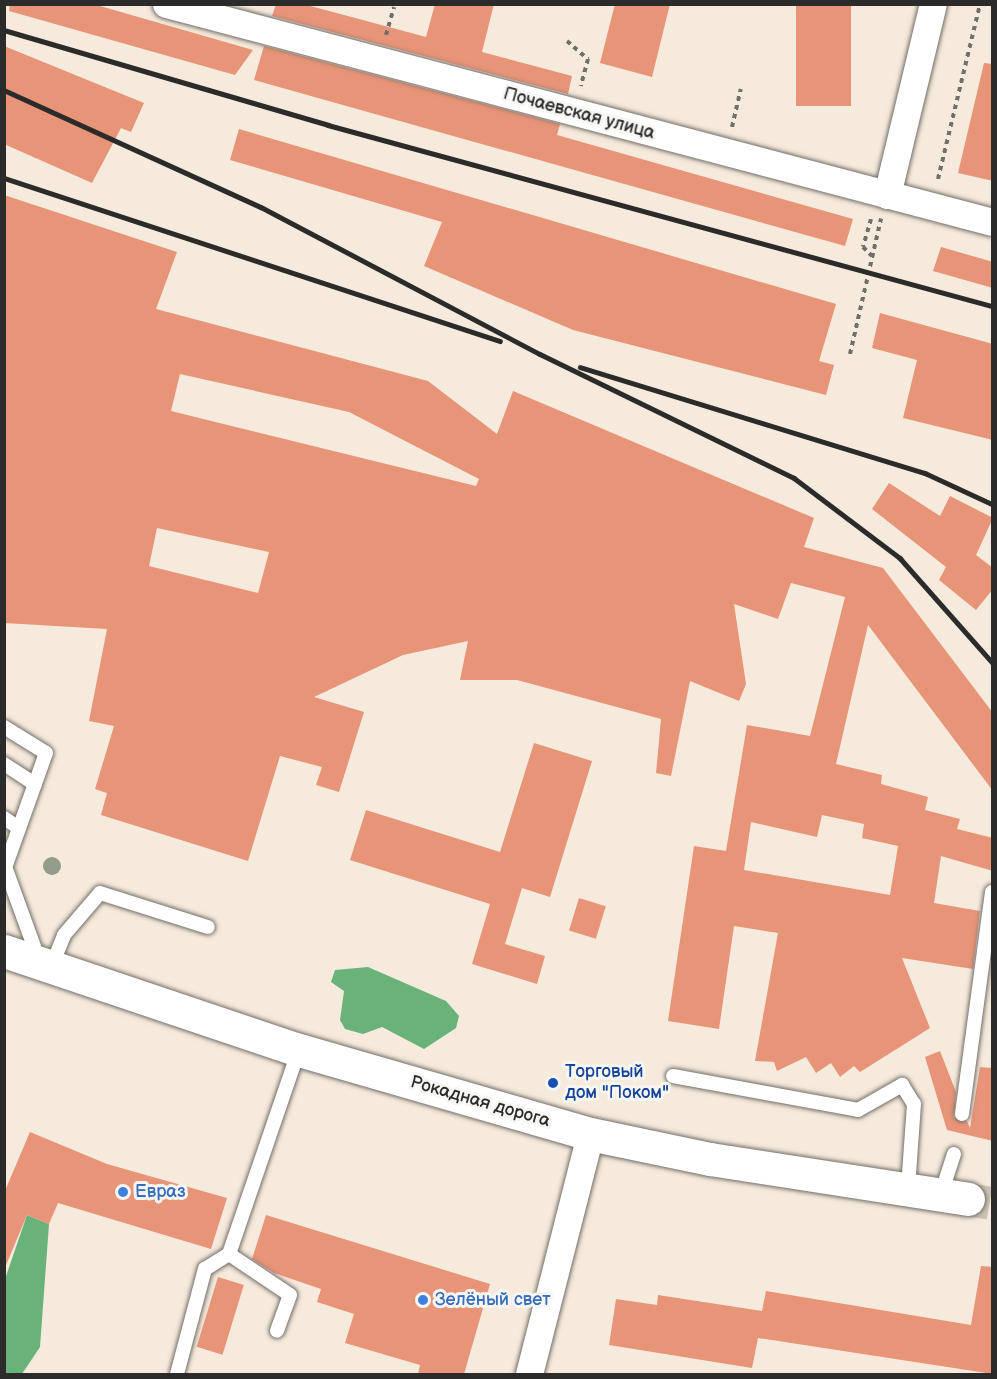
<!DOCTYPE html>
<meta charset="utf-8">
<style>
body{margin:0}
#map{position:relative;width:997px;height:1379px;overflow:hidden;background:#f5eadb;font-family:"Balsamiq Sans",sans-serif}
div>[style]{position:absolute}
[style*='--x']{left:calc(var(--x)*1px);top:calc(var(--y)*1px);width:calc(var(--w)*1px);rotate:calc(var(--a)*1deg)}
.forest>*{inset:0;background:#69b37b}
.building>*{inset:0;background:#e89478;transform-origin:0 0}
.secondary-tunnel>*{height:33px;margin-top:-16.5px;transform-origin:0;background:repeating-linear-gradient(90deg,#cdc4b8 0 33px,transparent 0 49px)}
.path>*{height:4px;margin-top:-2px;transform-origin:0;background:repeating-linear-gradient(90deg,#726e69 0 4.5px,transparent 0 9px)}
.roads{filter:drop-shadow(0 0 2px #726e69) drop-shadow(0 0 2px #726e69)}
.lane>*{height:14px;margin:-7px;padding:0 7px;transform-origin:7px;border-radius:7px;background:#fff}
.street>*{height:27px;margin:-13.5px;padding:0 13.5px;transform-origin:13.5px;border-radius:13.5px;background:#fff}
.secondary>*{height:33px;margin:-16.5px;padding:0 16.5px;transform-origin:16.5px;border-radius:16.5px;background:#fff}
.rail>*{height:4.5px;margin:-2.25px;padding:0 2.25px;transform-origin:2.25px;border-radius:2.25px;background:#2b2b2b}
.trees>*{width:18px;height:18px;margin:-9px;border-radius:50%;background:#949c8b}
.dots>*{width:16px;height:16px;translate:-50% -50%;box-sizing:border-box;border:3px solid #f6f6f2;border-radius:50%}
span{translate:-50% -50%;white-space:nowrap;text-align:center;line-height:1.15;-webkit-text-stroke:6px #f6f6f2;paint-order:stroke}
.street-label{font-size:18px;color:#2b2b2b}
.transit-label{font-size:18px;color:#164399}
.left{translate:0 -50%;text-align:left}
.shop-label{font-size:18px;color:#366cbe}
.frame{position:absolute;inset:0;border:6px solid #2b2b2b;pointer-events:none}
</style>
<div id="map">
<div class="forest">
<div style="clip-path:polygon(368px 967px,446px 1001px,459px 1016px,456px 1028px,424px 1049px,382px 1027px,363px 1034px,345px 1029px,340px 1020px,344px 991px,331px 982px,335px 970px)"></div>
<div style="clip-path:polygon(27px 1215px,49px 1224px,40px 1347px,22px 1374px,5px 1374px,5px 1279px)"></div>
</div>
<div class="building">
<div style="clip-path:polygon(10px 4px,93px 4px,253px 50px,235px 75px,9px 11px)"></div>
<div style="clip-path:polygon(276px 4px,303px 4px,426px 37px,435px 4px,494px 4px,482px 52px,572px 76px,568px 94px,272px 16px)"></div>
<div style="clip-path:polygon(615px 4px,670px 4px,652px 77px,600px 63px)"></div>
<div style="left:796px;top:4px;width:55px;height:102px"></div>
<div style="clip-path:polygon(4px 46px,144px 103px,131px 132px,121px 128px,92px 183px,4px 144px)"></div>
<div style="clip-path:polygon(264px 46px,560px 124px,557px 135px,853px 219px,845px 246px,254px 80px)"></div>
<div style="clip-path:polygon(984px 63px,993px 64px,993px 181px,958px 173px)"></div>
<div style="clip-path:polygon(239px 129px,836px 304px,819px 361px,834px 365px,826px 395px,573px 330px,424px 266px,442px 222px,230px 160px)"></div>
<div style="clip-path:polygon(evenodd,4px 195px,177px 252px,156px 309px,428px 381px,497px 434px,513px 391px,814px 518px,804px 547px,883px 568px,993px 713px,993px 791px,868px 625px,836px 764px,882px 775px,881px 784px,928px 797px,925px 810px,960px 819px,957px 829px,993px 838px,993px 871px,941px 856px,934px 903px,980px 911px,973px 969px,902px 958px,930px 1028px,860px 1072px,854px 1066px,840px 1077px,831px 1063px,816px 1073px,806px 1057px,777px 1071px,774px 1062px,755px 1061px,778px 933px,734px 926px,719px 1029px,668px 1021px,694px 846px,726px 851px,747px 725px,810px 736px,845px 597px,791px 583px,778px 619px,734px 604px,746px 684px,739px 701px,690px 681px,671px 776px,656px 773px,661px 719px,517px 680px,460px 680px,468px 641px,403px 655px,314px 697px,364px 712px,339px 792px,316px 785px,322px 767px,280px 756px,248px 861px,101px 815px,107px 793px,95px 789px,114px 726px,89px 721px,107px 629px,4px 623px,4px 195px,180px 374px,349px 412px,479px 479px,476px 486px,171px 411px,180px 374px,4px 195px,157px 528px,269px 552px,258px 593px,149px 566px,157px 528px,4px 195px,822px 815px,864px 824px,862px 838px,898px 846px,890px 895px,744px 870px,751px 822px,817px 837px,822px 815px)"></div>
<div style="clip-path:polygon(941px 247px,993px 262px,993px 288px,933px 271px)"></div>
<div style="clip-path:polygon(880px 313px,993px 344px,993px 440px,903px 418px,917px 360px,872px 348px)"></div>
<div style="clip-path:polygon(889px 483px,940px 516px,950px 496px,993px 518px,976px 555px,993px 568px,993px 589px,976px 610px,939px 580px,946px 567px,872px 509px)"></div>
<div style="clip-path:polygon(534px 743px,592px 761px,550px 897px,522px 888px,505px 944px,545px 956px,537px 984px,472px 964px,490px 904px,350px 860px,366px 810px,500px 852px)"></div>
<div style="left:579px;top:898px;width:28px;height:34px;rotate:17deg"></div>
<div style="clip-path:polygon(940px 1051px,956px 1092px,954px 1117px,967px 1121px,970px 1128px,980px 1067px,993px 1068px,993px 1141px,947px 1130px,925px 1057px)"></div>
<div style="clip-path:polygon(30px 1132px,107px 1164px,227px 1198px,211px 1249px,58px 1203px,49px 1224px,27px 1215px,4px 1270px,4px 1193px)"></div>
<div style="clip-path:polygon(266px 1215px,490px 1284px,464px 1374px,418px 1374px,420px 1365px,345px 1343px,354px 1314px,317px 1302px,321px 1289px,274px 1273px,252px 1259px)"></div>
<div style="clip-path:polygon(981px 1266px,993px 1267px,993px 1374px,758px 1338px,752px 1368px,609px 1345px,616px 1299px,657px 1305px,658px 1295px,762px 1311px,766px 1291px,971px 1325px)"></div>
<div style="left:218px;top:1277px;width:27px;height:73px;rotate:17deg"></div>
</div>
<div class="secondary-tunnel">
<div style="--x:968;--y:1199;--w:22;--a:10"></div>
</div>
<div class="path">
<div style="--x:386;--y:35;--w:29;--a:-74"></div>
<div style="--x:567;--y:41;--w:28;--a:41"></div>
<div style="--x:588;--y:59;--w:28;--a:105"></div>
<div style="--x:732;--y:127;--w:39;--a:-77"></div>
<div style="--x:938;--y:179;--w:180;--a:-76.5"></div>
<div style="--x:871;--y:219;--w:29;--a:106"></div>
<div style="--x:863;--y:247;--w:13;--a:45"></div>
<div style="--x:850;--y:354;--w:139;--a:-77.1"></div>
</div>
<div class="roads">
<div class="lane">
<div style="--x:4;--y:727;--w:49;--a:31.8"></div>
<div style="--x:46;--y:753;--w:119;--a:109.7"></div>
<div style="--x:4;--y:764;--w:37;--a:33"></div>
<div style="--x:4;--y:818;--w:18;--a:34"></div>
<div style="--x:4;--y:864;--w:102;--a:70"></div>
<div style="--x:52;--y:965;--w:32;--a:-68"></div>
<div style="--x:64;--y:935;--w:55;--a:-49.4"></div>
<div style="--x:100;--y:893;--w:113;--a:17.5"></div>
<div style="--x:673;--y:1076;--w:188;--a:10.4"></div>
<div style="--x:858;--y:1110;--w:51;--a:-29.6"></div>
<div style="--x:902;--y:1085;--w:22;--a:58"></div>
<div style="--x:914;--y:1104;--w:84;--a:94.1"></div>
<div style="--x:962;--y:1114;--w:224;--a:-82.3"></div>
<div style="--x:941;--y:1194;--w:42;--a:-72"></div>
<div style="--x:229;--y:1254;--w:73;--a:33.9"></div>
<div style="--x:290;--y:1295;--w:38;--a:110"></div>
<div style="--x:177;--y:1374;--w:109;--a:-75.1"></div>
<div style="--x:205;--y:1269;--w:28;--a:-32"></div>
<div style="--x:229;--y:1254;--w:216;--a:-71.1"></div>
</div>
<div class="street">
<div style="--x:166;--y:4;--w:854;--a:14.78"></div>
<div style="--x:887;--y:195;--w:196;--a:-76.5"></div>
<div style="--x:529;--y:1374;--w:248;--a:-75.7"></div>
</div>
<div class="secondary">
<div style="--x:4;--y:951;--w:311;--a:18.6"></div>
<div style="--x:299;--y:1050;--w:303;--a:16.1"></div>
<div style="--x:590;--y:1134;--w:123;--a:11.8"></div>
<div style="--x:710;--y:1159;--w:261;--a:8.8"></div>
</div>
</div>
<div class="rail">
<div style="--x:4;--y:30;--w:338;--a:16.3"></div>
<div style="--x:328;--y:125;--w:688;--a:15.25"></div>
<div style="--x:4;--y:90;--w:282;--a:24.5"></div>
<div style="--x:261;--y:207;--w:315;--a:27.8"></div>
<div style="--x:540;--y:354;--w:283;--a:26"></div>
<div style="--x:794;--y:478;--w:133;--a:37"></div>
<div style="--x:900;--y:558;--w:139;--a:48.5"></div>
<div style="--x:4;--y:178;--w:522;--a:18.19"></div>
<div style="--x:580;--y:367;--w:361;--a:17.1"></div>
<div style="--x:925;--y:473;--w:74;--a:24.8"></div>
</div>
<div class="trees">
<div style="left:52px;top:866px"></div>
</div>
<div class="dots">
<div style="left:553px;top:1083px;background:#1a4fb4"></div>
<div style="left:123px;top:1192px;background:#3f7fe0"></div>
<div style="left:423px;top:1300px;background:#3f7fe0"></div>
</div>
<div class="street-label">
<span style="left:579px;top:114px;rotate:15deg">Почаевская улица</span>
<span style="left:480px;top:1102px;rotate:16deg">Рокадная дорога</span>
</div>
<div class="transit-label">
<span class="left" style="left:565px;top:1083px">Торговый<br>дом "Поком"</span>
</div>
<div class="shop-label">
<span class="left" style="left:135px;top:1192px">Евраз</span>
<span class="left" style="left:435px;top:1300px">Зелёный свет</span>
</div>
<div class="frame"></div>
</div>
